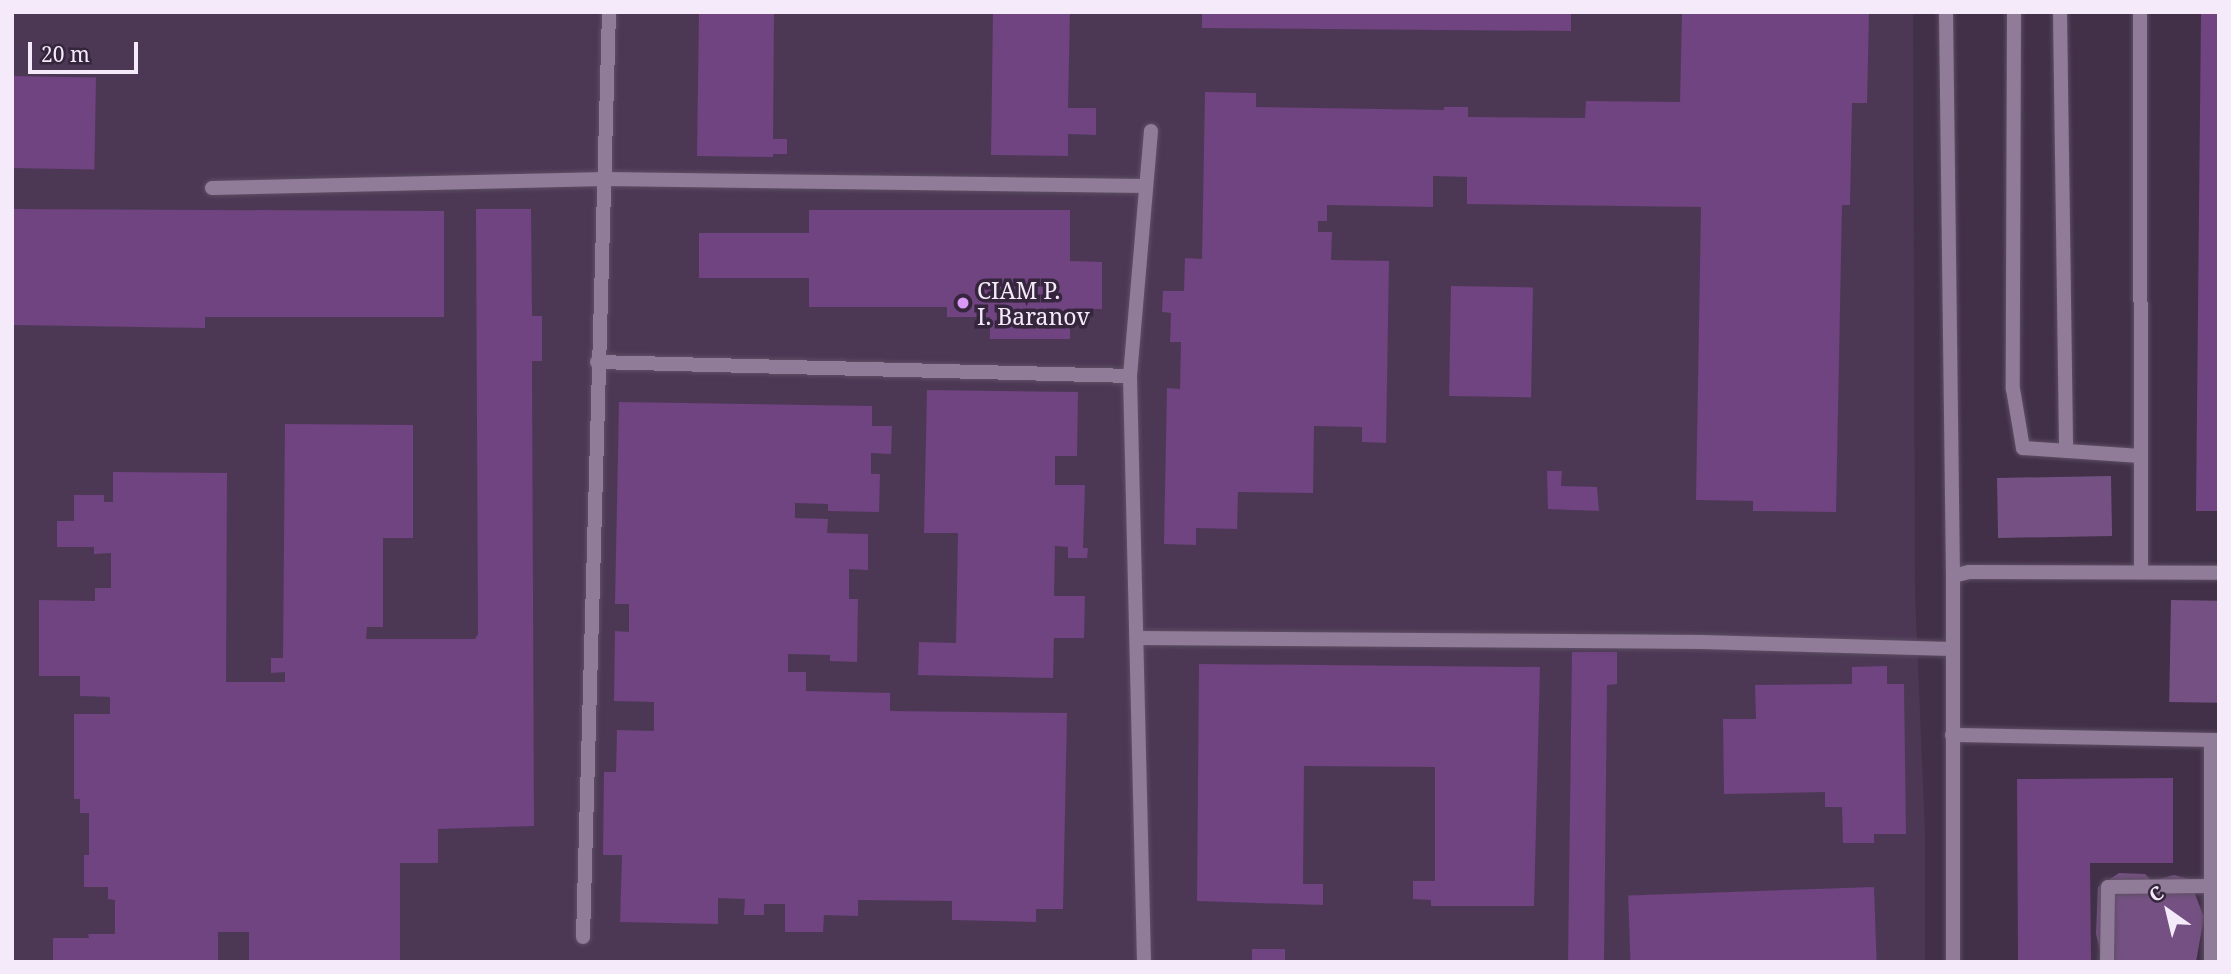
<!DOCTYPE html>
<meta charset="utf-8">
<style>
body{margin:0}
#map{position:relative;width:2231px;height:974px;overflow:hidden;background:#413048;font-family:"Noto Serif",serif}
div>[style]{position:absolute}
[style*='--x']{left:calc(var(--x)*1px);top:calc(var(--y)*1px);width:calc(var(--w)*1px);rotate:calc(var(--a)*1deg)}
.built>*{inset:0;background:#4c3855}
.green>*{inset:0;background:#745182;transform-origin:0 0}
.building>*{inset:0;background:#704381;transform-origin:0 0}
.roads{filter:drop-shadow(0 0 2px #5e4e64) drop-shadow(0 0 2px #5e4e64)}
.service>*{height:14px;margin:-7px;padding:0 7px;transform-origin:7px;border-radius:7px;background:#907b98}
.minor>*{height:14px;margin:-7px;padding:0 7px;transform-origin:7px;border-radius:7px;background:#907b98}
.dots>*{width:19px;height:19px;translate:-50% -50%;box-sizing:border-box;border:4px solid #36263d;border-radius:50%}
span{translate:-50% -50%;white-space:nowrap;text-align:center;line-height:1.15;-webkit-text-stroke:7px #36263d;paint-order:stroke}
.poi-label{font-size:23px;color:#f5eafa}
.left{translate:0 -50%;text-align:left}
.frame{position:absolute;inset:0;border:14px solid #f5eafa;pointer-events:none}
.north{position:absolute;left:2133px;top:876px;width:70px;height:70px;-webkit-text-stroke:5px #36263d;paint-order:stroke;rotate:326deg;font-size:19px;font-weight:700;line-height:28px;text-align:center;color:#f5eafa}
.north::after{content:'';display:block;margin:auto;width:24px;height:32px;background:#f5eafa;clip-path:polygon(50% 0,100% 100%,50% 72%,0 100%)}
.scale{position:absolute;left:28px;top:42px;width:110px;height:32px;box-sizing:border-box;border:4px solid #f5eafa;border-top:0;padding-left:9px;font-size:21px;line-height:24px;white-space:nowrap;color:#f5eafa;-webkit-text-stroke:5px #36263d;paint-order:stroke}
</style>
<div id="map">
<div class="built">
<div style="clip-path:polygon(12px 12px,1913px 12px,1915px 594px,1925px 832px,1925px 962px,12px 962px)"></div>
</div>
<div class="green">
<div style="left:2111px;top:476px;width:60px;height:114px;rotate:89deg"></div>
<div style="left:2171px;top:600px;width:48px;height:102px;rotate:1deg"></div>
<div style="clip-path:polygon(2119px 873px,2145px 874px,2152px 881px,2174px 875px,2189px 879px,2204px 917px,2196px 962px,2103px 962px,2096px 934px,2098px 887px)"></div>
</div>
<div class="building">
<div style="clip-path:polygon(699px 12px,774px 12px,773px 139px,787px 139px,787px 154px,773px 154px,773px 157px,697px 156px)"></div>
<div style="clip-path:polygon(993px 12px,1070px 12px,1068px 108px,1096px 108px,1096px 135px,1068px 134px,1068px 156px,991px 155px)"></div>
<div style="clip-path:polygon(1202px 12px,1571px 12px,1571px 31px,1202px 28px)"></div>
<div style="clip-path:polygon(1682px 12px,1869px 12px,1867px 103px,1852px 103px,1850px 205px,1842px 205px,1836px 512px,1753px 511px,1753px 501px,1696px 500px,1701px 207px,1467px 204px,1467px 177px,1433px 176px,1433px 207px,1327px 205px,1327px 221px,1318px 221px,1318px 232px,1332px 232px,1331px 260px,1389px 261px,1386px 443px,1362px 442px,1362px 427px,1314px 426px,1313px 493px,1238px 492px,1237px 529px,1196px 528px,1196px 545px,1164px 544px,1167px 388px,1180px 389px,1181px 342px,1170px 342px,1171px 313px,1162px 312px,1163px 291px,1184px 291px,1185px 258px,1202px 259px,1205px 92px,1256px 93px,1256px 107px,1444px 110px,1444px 107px,1468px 107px,1468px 117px,1585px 118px,1586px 101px,1680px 102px)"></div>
<div style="clip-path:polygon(2201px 12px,2219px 12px,2219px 511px,2196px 511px)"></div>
<div style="left:12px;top:76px;width:84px;height:92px;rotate:1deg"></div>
<div style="clip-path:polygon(12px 209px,444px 211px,444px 317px,205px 317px,205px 328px,12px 325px)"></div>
<div style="clip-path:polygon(476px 209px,531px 209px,532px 316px,542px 316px,542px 361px,532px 361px,532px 371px,534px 826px,438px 829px,438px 863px,400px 863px,400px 962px,249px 962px,249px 932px,218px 932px,218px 962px,53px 962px,53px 938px,89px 938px,88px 934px,115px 934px,115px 900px,108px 899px,108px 887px,84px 887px,84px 855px,89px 855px,89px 813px,80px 813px,80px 799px,74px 799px,74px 714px,110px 714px,110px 697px,80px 696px,80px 676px,39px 676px,39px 600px,95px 601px,95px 588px,111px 588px,111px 553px,94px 554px,94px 547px,57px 547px,57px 521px,74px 521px,74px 495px,104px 495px,104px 502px,113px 502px,113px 472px,227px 473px,226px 682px,285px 682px,285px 672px,271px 673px,271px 658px,283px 658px,285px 424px,413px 425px,413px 538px,383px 538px,383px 627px,367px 627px,366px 639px,475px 639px,478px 634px)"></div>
<div style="clip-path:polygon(809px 210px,1070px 210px,1070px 261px,1102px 262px,1102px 309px,1070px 309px,1070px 339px,990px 339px,990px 317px,947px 317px,947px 307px,809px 307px,809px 278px,699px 278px,699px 233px,809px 233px)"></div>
<div style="left:1451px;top:286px;width:82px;height:110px;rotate:1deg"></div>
<div style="clip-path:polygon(927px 390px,1078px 392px,1077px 456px,1055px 456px,1055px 485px,1085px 485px,1083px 548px,1088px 548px,1087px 558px,1068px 558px,1068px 547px,1055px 546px,1054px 596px,1085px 596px,1084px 638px,1054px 638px,1053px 678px,918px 675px,919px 642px,956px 643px,958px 533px,924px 533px)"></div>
<div style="clip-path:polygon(619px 402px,872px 406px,872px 426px,892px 426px,891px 454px,871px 453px,871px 474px,880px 474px,879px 512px,828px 511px,828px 504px,795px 503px,795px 518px,828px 519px,827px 533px,868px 534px,868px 570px,849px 569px,849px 599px,858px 599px,857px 662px,830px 661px,830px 655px,788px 654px,788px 672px,806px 672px,806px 691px,890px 693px,890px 711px,1067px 713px,1063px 909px,1036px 909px,1036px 922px,952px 920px,952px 901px,858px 900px,858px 916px,824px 915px,823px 932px,785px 932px,785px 904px,764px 904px,764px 915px,744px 915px,745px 899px,718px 898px,718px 924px,620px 922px,622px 855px,603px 855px,604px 772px,616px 772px,617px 730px,654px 731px,654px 702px,614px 701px,615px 631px,629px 632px,629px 604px,615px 604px)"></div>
<div style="clip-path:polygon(1547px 471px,1562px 471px,1561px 486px,1597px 487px,1599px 511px,1548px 509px)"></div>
<div style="clip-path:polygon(1572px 652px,1617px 652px,1617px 684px,1607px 685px,1604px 962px,1568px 962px)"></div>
<div style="clip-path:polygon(1199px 664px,1540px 667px,1534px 906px,1431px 906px,1431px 900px,1413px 899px,1413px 881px,1435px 881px,1435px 767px,1304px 766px,1303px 884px,1323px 884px,1323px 905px,1197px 901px)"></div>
<div style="clip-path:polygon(1887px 666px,1887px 684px,1904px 684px,1906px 834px,1874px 834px,1874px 843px,1843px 843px,1842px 807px,1825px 807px,1825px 792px,1724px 794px,1723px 719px,1756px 719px,1755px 685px,1852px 684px,1852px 667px)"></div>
<div style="clip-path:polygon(2173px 778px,2173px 863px,2090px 863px,2091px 962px,2018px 962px,2017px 779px)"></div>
<div style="left:1874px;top:887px;width:75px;height:246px;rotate:88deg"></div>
<div style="left:1252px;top:949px;width:33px;height:13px"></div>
</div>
<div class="roads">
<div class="service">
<div style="--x:2014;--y:12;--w:377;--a:90.2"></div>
<div style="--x:2013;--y:389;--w:60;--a:80.4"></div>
<div style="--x:2023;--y:448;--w:118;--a:3.9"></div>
<div style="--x:2060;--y:12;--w:439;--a:89.2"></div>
<div style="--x:2140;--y:12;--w:559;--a:89.9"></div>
<div style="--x:212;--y:188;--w:394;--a:-1.3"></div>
<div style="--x:606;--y:179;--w:538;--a:0.75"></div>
<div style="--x:597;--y:362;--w:533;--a:1.5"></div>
<div style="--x:1953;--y:576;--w:16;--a:-14"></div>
<div style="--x:1969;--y:572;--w:250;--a:0.2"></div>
<div style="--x:1138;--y:638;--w:564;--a:0.41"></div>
<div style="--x:1702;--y:642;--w:249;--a:1.6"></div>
<div style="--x:1952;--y:735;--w:267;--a:1.1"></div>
<div style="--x:583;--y:937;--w:925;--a:-88.39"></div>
<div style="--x:1144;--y:962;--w:586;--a:-91.37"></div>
<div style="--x:1130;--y:376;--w:246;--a:-85.1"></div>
<div style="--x:2107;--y:962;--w:75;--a:-89.2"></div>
<div style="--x:2108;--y:887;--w:103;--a:-0.6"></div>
<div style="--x:2211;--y:962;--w:222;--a:-90"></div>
</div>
<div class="minor">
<div style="--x:1946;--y:12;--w:564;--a:89.29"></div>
<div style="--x:1953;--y:576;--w:386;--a:90"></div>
</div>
</div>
<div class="dots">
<div style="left:963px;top:303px;background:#db99f5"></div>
</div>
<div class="poi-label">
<span class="left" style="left:977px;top:303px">CIAM P.<br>I. Baranov</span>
</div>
<div class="frame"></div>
<div class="north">С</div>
<div class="scale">20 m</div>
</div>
